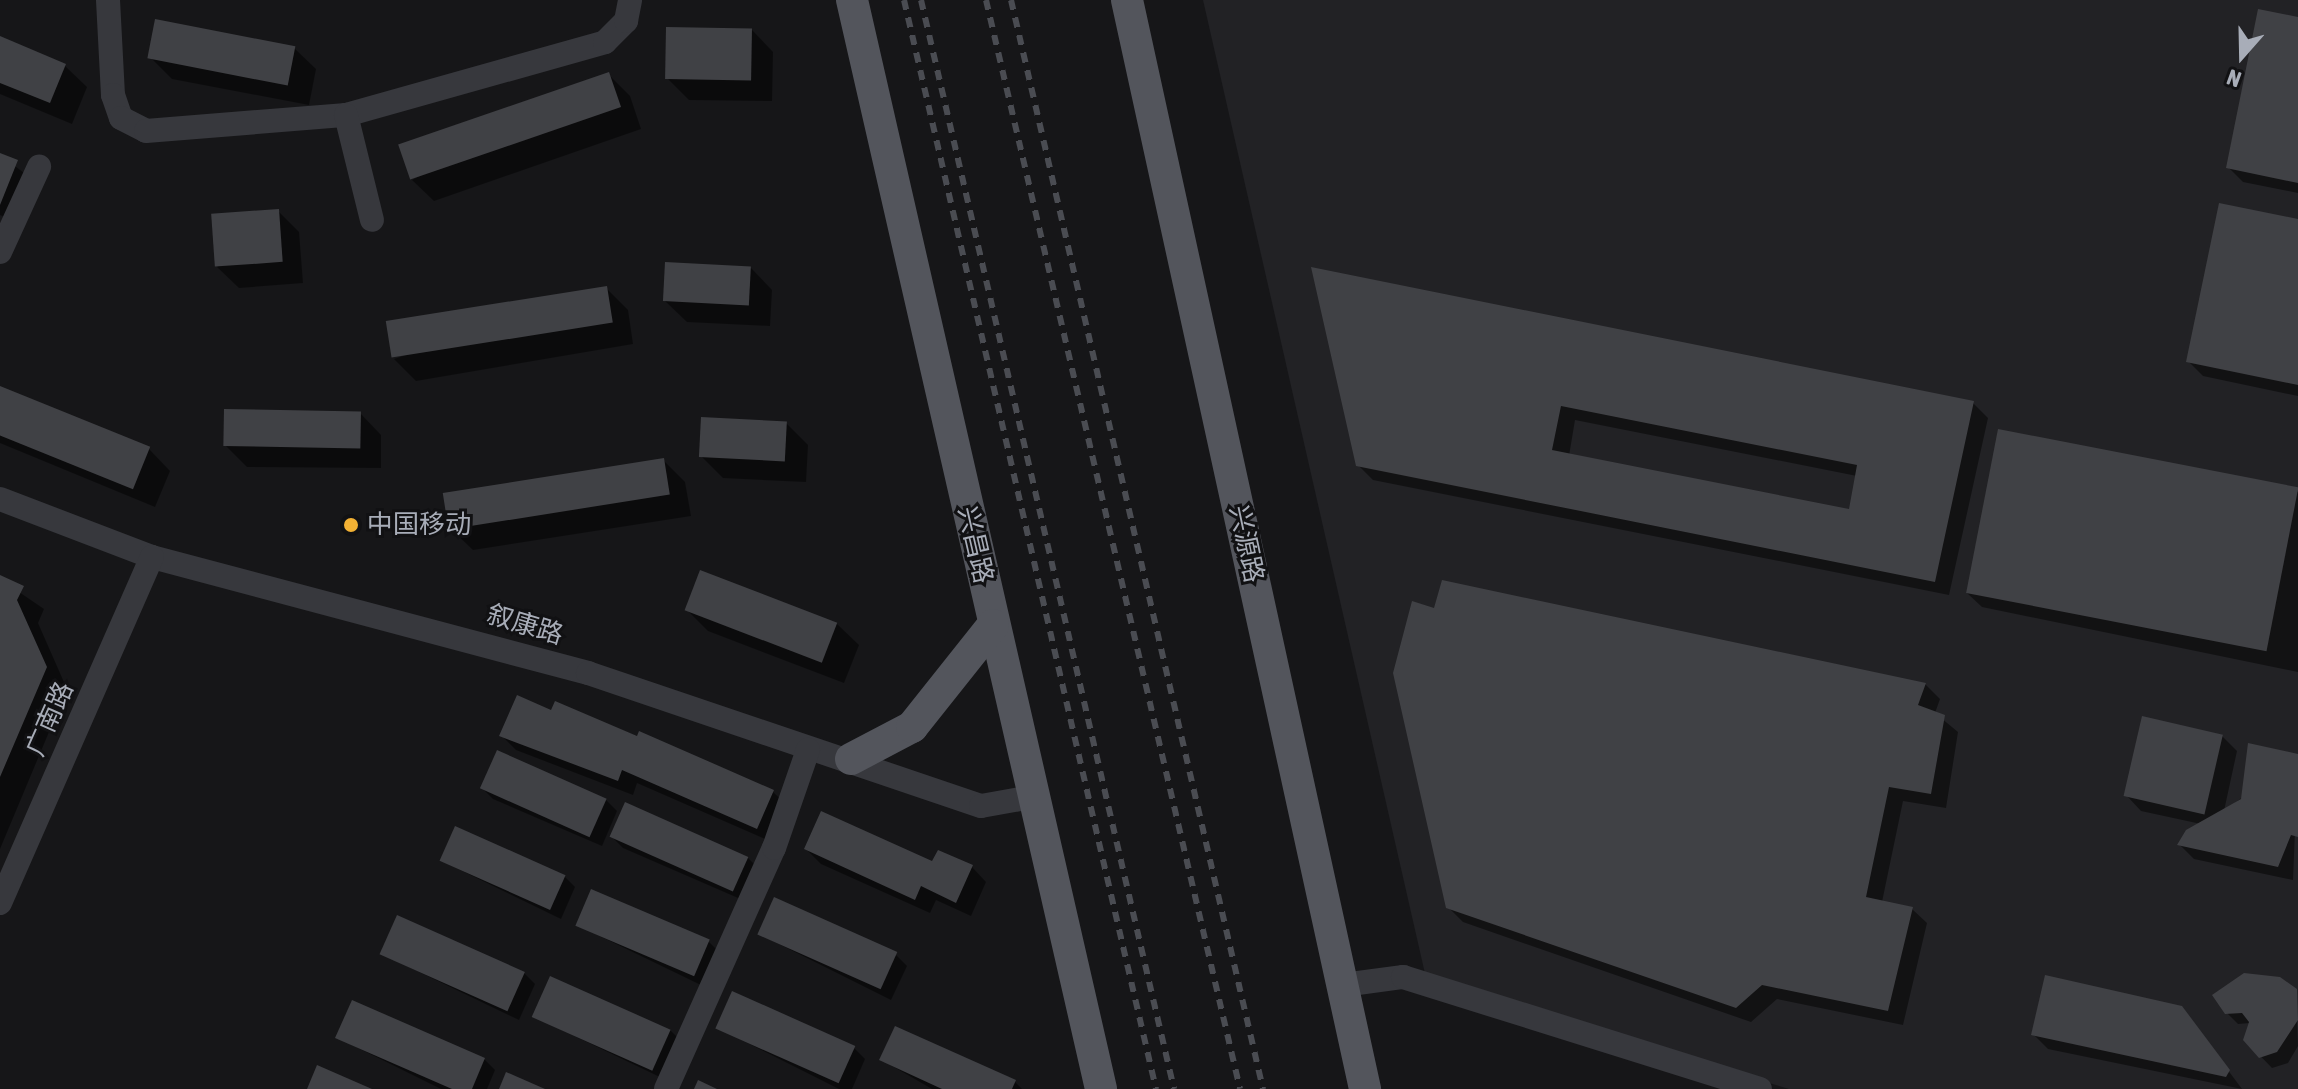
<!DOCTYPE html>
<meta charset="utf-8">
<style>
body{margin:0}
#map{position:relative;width:2298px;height:1089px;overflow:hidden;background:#161618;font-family:"Asap Condensed","Noto Sans SC",sans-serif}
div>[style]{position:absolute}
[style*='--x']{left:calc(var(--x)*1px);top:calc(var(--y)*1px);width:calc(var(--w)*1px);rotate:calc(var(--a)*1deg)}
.built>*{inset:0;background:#222225}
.shadow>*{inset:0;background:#0007}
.building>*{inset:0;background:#404145;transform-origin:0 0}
.minor>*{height:24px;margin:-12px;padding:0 12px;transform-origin:12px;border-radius:12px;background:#37383d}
.major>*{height:32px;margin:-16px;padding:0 16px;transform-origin:16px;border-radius:16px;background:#53555c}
.rail>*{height:6px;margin-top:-3px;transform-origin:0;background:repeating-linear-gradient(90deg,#4a4c52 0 10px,transparent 0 18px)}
.dots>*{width:22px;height:22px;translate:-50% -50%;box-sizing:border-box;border:4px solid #111113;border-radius:50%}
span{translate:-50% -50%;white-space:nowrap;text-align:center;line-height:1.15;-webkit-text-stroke:6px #111113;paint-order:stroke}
.poi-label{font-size:26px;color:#a8adb8}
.left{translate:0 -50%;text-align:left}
.street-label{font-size:26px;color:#a8adb8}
.north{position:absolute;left:2202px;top:16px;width:80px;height:80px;-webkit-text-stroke:6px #111113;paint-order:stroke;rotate:200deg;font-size:22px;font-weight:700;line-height:32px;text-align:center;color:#a8adb8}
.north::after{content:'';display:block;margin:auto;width:28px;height:36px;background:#a8adb8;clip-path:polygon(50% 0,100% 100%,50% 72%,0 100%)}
</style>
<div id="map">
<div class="built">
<div style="clip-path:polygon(1203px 0,2298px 0,2298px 1089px,1789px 1089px,1426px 978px)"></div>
</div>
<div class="shadow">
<div style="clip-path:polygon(2298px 19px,2298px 193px,2243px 182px,2228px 167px)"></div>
<div style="clip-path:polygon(752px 30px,773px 52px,772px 101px,689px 100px,667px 78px)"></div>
<div style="clip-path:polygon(0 39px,65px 66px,87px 87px,72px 124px,0 94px)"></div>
<div style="clip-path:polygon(294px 48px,316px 69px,309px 105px,172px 79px,150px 57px)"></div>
<div style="clip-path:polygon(608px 74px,630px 96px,641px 129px,434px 201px,412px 180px)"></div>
<div style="clip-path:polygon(0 155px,39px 184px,22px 224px,0 215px)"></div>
<div style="clip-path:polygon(278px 211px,299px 232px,303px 283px,239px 288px,217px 267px)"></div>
<div style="clip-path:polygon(2298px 221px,2298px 396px,2203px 376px,2188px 361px)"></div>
<div style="clip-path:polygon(751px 268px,772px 290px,770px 326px,687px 322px,665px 301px)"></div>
<div style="clip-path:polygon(evenodd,1314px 269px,1973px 403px,1988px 418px,1949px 595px,1373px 480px,1358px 465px,1314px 269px,1575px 420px,1857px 476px,1850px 512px,1569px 456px,1575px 420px)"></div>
<div style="clip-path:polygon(606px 288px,628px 310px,633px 344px,416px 381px,394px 359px)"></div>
<div style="clip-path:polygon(0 388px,149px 449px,170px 471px,155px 507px,0 443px)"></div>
<div style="clip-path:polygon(360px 413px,381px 435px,381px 468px,247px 467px,225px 445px)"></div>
<div style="clip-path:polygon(786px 423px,808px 445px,806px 482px,723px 478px,701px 456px)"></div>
<div style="clip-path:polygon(664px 461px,685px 482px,691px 516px,473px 550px,451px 529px)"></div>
<div style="clip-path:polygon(2298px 492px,2298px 672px,1982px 607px,1967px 593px)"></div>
<div style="clip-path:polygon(0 579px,44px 609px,38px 623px,67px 689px,0 849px)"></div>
<div style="clip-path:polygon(687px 610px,837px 624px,859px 645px,844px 683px,708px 631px)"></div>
<div style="clip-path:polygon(1435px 611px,1925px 684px,1940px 699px,1935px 713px,1958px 732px,1946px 808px,1903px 801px,1882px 902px,1912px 909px,1927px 923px,1903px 1025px,1777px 999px,1751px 1022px,1463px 922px,1448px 907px)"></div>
<div style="clip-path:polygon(556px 703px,773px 792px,788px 806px,772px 842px,637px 783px,633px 795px,516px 750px,502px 736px,552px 713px)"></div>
<div style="clip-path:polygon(2222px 736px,2237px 751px,2224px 811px,2298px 756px,2293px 880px,2194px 859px,2179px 844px,2201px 824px,2141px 811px,2127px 796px)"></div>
<div style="clip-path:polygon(498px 753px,606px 800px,617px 811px,602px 846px,493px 799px,482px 788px)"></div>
<div style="clip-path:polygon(626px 804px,748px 858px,759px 869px,745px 901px,623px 848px,612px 837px)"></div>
<div style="clip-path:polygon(806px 849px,972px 867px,986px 882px,971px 916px,936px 900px,930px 913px,821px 864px)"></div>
<div style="clip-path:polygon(442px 861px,564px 876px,575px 887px,561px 919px)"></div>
<div style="clip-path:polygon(577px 925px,709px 942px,720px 953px,705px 987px)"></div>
<div style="clip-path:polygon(759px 934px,896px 955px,907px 966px,891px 1000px)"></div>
<div style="clip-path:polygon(382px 954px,524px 973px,535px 984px,519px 1020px)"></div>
<div style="clip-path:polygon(2296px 991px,2298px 1046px,2288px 1063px,2272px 1068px,2245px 1040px,2250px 1023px,2238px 1024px,2226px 1012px)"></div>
<div style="clip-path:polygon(2181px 1007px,2242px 1089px,2048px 1049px,2033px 1034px)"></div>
<div style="clip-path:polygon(535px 1017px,670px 1030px,681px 1041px,664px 1079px)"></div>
<div style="clip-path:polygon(718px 1028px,854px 1048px,865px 1059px,852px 1089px,839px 1089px)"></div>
<div style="clip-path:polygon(338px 1038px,484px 1059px,495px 1070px,487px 1089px,441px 1089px)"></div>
<div style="clip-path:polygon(882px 1060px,1015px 1082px,1022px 1089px,932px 1089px)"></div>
</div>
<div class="building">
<div style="clip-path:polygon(2258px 9px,2298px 17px,2298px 183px,2226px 168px)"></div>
<div style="left:155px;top:19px;width:143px;height:40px;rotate:11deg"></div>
<div style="left:666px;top:27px;width:86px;height:52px;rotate:1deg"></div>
<div style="clip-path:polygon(0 36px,66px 64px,50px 103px,0 83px)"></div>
<div style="left:609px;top:72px;width:37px;height:223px;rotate:71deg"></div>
<div style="clip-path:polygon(0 153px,18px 160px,0 205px)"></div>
<div style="clip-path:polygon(2219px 203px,2298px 219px,2298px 385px,2186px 362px)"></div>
<div style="left:279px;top:209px;width:53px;height:68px;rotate:86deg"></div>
<div style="left:665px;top:262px;width:86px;height:39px;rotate:3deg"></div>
<div style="clip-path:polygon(evenodd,1311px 267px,1974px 401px,1935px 582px,1356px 466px,1311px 267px,1561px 406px,1857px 465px,1849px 509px,1552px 450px,1561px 406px)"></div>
<div style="left:607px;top:286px;width:37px;height:224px;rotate:81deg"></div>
<div style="left:0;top:386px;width:162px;height:46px;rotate:22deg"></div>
<div style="left:224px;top:409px;width:137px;height:37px;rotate:1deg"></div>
<div style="left:701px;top:417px;width:86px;height:40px;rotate:3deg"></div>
<div style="left:1998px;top:429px;width:306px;height:167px;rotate:11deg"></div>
<div style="left:664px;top:458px;width:37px;height:224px;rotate:81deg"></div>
<div style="left:700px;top:570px;width:147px;height:43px;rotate:21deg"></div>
<div style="clip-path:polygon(0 575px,24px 586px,17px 600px,47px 667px,0 777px)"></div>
<div style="clip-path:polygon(1442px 580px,1926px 683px,1918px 705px,1945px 715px,1931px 794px,1889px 787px,1866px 897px,1913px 907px,1888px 1011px,1762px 985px,1736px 1008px,1446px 908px,1393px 673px,1412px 601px,1434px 608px)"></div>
<div style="clip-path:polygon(517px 695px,551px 710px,555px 701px,637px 736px,639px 731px,774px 790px,757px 829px,622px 770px,618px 781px,499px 736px)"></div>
<div style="left:2142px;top:716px;width:83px;height:82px;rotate:13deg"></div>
<div style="clip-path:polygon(2248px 743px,2298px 754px,2298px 837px,2291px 835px,2278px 867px,2177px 845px,2186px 830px,2241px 799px)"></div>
<div style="left:497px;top:750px;width:120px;height:42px;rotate:24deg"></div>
<div style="left:625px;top:802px;width:135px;height:38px;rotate:24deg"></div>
<div style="clip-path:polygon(821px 811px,932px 861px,938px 850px,973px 865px,956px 903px,921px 886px,915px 900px,804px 849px)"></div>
<div style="left:455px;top:826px;width:121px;height:38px;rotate:24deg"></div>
<div style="left:591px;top:889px;width:129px;height:40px;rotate:23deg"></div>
<div style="left:774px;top:897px;width:135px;height:41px;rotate:24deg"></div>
<div style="left:397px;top:915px;width:140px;height:43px;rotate:24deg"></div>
<div style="clip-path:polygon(2244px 973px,2280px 977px,2297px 989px,2298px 1020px,2277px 1052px,2259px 1058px,2243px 1040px,2249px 1022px,2242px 1013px,2225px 1014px,2212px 995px)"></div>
<div style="clip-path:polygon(2045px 975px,2182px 1006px,2230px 1070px,2226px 1077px,2031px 1035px)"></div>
<div style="left:550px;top:976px;width:132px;height:45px;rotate:24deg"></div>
<div style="left:732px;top:991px;width:135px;height:41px;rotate:24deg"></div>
<div style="clip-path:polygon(352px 1000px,485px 1058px,472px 1089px,452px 1089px,335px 1038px)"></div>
<div style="clip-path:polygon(895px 1026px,1016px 1080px,1012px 1089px,942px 1089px,879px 1060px)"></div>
<div style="clip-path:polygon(317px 1065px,372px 1089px,307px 1089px)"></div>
<div style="clip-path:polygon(506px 1072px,545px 1089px,499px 1089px)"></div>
<div style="clip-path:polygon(698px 1080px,717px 1089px,694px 1089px)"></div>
</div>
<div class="minor">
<div style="--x:108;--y:0;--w:95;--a:87"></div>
<div style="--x:113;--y:95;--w:24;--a:71"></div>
<div style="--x:121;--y:118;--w:28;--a:27"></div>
<div style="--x:146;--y:131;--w:201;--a:-4.6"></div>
<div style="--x:346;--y:115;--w:269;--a:-15.7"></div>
<div style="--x:605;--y:42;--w:30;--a:-45"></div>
<div style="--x:626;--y:21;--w:21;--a:-79"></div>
<div style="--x:346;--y:115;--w:108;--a:76.1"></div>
<div style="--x:0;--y:252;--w:94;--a:-65.4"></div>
<div style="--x:0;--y:499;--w:163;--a:20.9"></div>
<div style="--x:152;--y:557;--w:451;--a:14.9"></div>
<div style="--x:588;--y:673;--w:415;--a:18.7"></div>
<div style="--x:981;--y:806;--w:51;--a:-10.2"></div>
<div style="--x:0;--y:903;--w:378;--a:-66.3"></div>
<div style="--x:1343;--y:985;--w:61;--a:-7.6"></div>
<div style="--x:1403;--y:977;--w:374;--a:17.4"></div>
<div style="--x:666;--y:1089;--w:264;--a:-65.9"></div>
<div style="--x:774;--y:848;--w:104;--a:-70.9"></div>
</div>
<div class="major">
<div style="--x:852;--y:0;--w:1117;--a:77.12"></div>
<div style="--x:1127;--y:0;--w:1115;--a:77.67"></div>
<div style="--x:851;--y:759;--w:69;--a:-27.7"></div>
<div style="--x:912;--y:727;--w:130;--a:-51.5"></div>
</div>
<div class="rail">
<div style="--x:904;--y:0;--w:1118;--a:76.97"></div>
<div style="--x:921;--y:0;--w:1118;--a:76.92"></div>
<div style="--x:986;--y:0;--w:1118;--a:76.87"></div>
<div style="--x:1011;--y:0;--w:1118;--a:76.97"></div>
</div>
<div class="dots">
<div style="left:351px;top:525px;background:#f2b134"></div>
</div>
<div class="poi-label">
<span class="left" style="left:367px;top:525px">中国移动</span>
</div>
<div class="street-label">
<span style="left:1246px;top:544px;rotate:78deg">兴源路</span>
<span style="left:975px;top:545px;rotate:77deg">兴昌路</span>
<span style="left:525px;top:625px;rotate:17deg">叙康路</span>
<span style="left:50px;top:719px;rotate:-66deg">广南路</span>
</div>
<div class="north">N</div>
</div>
